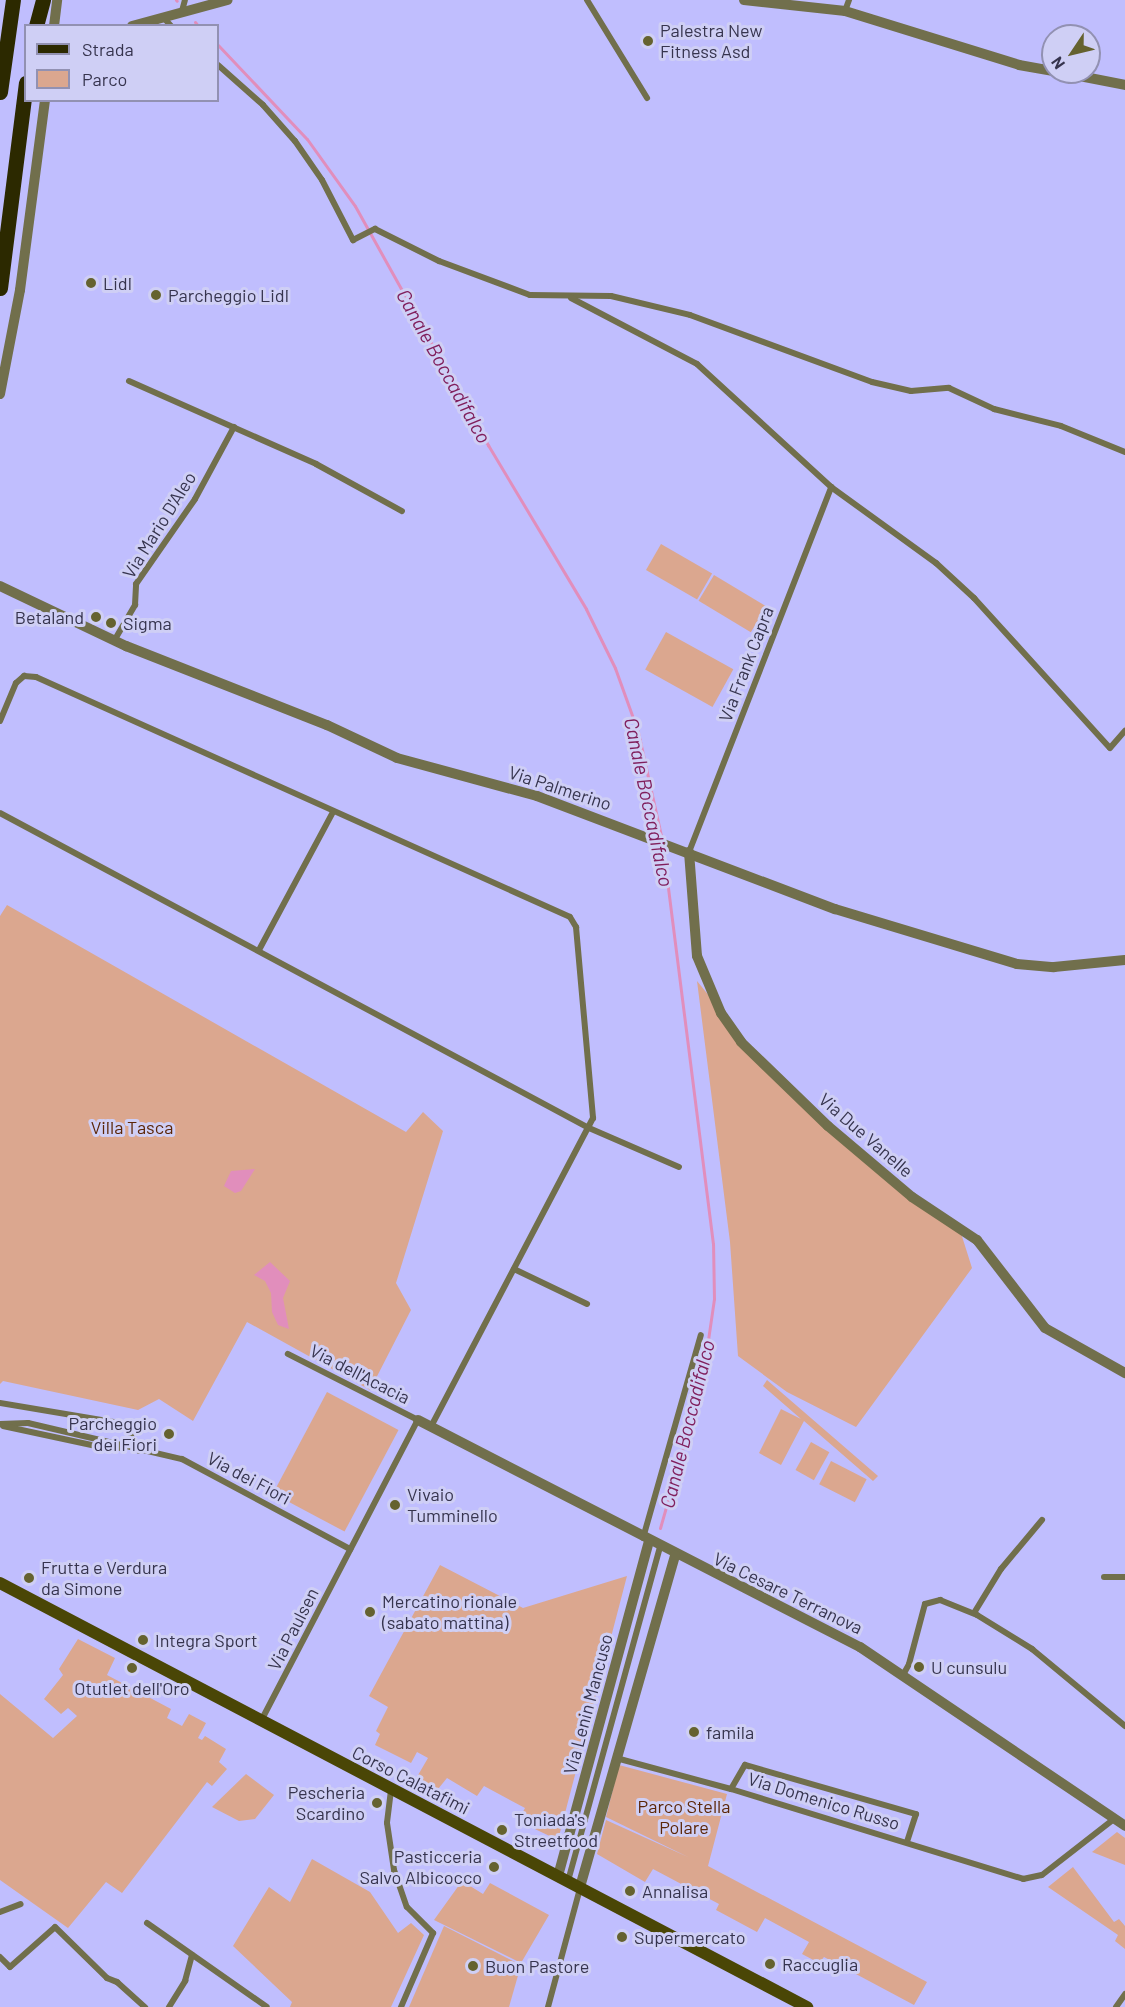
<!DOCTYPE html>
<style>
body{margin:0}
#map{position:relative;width:1125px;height:2007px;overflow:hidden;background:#c0befe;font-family:Barlow,sans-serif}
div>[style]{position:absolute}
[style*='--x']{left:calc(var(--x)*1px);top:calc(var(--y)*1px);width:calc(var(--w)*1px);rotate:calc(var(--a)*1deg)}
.green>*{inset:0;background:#dba78f;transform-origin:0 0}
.water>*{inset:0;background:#e18ebc}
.stream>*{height:3px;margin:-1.5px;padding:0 1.5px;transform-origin:1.5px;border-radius:1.5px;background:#e18ebc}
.minor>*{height:6px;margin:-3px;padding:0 3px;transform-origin:3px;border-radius:3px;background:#716f4c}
.tertiary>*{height:10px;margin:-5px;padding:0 5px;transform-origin:5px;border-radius:5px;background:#716f4c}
.secondary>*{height:12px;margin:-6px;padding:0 6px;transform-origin:6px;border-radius:6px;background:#4a4606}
.primary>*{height:15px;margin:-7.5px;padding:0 7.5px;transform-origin:7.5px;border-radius:7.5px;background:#2c2900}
.dots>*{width:16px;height:16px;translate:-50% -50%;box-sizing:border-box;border:3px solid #cfcff5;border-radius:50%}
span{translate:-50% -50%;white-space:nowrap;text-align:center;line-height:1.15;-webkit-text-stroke:6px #cfcff5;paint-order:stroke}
.poi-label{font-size:18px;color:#36344e}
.left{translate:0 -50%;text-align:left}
.right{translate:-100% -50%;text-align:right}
.street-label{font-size:18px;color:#36344e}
.park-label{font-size:18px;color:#5b2608}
.water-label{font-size:20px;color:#801f5d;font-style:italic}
.legend{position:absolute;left:24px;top:24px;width:195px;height:78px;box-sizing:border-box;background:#cfcff5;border:2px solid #9291b2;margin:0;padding:8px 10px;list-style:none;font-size:18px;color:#36344e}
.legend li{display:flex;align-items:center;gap:12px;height:30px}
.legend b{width:30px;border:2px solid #9291b2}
.north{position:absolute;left:1041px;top:24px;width:60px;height:60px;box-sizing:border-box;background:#cfcff5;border:2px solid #9291b2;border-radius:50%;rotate:235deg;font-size:16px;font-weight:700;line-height:24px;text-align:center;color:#36344e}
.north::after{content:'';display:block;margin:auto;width:21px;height:27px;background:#65622f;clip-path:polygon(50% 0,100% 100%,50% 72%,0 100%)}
</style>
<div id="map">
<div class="green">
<div style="left:661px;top:544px;width:59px;height:30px;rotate:30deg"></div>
<div style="left:714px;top:575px;width:61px;height:30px;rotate:31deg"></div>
<div style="left:666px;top:632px;width:77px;height:43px;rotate:29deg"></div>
<div style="clip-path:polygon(7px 905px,406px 1132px,423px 1112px,443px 1131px,396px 1283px,411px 1310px,370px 1390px,247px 1322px,193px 1421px,159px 1399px,138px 1410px,3px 1381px,0 1384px,0 916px)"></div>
<div style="clip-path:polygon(697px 981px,768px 1068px,912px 1197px,960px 1230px,972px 1268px,856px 1427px,787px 1392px,738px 1356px,730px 1242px)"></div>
<div style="clip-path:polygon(767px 1380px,878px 1476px,873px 1481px,804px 1421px,781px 1465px,759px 1453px,781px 1409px,801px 1419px,763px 1386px)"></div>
<div style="left:327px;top:1392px;width:81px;height:115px;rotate:28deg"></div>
<div style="left:811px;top:1442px;width:21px;height:32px;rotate:29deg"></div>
<div style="left:831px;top:1461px;width:40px;height:26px;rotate:27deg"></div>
<div style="clip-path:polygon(440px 1565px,523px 1608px,627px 1576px,558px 1840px,518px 1821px,525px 1808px,484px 1786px,477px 1796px,447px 1778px,434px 1794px,414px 1782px,428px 1758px,417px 1752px,411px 1763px,375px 1745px,380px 1734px,376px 1731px,388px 1707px,369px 1696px)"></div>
<div style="clip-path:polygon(78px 1639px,115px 1658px,107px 1675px,171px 1709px,167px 1718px,182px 1726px,189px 1714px,206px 1723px,198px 1738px,202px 1740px,205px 1736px,226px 1749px,219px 1762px,227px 1769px,212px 1786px,207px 1782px,122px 1893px,106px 1882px,68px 1928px,0 1880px,0 1694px,53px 1738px,77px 1716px,68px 1708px,61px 1714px,44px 1699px,63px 1675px,59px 1669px)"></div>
<div style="clip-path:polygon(619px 1765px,727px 1794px,708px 1866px,927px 1982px,914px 2005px,824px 1957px,819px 1963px,802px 1954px,809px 1942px,765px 1918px,757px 1932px,716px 1910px,719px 1904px,653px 1869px,645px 1882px,597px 1854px,606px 1820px,688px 1857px,606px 1817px)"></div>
<div style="clip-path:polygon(246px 1774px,274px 1795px,255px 1819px,239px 1821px,212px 1807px)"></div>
<div style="clip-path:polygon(1117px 1832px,1125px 1838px,1125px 1865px,1092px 1852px)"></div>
<div style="clip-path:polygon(312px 1859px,370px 1892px,398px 1933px,411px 1923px,424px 1935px,391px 2007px,290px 2007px,292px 2002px,233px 1946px,269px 1887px,290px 1902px)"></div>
<div style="clip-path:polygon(1073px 1867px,1114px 1922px,1119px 1919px,1125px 1926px,1125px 1949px,1115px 1941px,1118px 1935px,1048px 1887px)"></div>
<div style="clip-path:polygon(462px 1881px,483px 1894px,490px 1883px,549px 1915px,521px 1963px,434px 1920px)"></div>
<div style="clip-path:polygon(444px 1926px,521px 1965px,509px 2007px,409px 2007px)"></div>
</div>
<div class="water">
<div style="clip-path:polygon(255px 1169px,241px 1191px,235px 1193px,224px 1186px,231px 1171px)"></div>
<div style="clip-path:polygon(270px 1262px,290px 1281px,283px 1298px,289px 1329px,278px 1325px,272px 1312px,271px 1293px,265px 1281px,254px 1275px)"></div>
</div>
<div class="stream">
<div style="--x:176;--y:0;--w:1;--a:45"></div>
<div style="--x:195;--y:22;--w:5;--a:53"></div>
<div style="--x:218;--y:45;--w:129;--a:46.6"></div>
<div style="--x:307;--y:139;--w:82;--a:54.4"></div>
<div style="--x:355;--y:206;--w:274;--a:60.9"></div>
<div style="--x:488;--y:445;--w:191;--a:59.1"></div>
<div style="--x:586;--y:609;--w:66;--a:63.8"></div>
<div style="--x:615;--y:668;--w:68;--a:70.2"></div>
<div style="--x:638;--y:732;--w:111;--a:77.5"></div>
<div style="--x:660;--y:1528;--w:153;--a:-74.1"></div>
<div style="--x:702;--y:1381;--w:83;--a:-81.7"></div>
<div style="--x:714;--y:1299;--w:55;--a:-91"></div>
<div style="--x:713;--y:1244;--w:400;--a:-97.2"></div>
</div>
<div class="minor">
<div style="--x:587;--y:0;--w:115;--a:58.5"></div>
<div style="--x:182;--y:11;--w:11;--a:-75"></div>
<div style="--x:845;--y:11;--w:12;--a:-70"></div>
<div style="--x:163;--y:17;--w:12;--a:48"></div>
<div style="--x:218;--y:65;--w:60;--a:41.6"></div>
<div style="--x:263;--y:105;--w:48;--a:48.4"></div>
<div style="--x:295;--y:141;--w:47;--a:55.3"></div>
<div style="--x:322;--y:180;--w:68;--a:62.7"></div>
<div style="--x:353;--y:240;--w:25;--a:-27"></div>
<div style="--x:375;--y:229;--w:72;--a:26.6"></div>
<div style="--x:439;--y:261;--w:97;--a:20.5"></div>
<div style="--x:530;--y:295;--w:81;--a:0.7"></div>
<div style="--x:611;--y:296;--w:81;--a:13.5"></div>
<div style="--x:690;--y:315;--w:194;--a:20.2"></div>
<div style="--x:872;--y:382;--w:40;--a:13"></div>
<div style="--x:911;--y:391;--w:38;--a:-5"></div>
<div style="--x:949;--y:388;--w:50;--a:25"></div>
<div style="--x:994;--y:409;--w:69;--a:14.2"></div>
<div style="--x:1061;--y:426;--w:69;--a:22.1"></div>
<div style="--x:571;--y:298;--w:142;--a:27.6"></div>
<div style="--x:697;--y:364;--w:182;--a:42.5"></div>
<div style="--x:831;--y:487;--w:130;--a:35.9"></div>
<div style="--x:936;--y:563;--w:52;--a:42.6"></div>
<div style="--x:974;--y:598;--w:202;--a:47.8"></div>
<div style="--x:1110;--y:748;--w:23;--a:-49"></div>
<div style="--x:129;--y:381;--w:205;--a:23.9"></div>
<div style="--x:316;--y:464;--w:98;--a:28.7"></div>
<div style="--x:114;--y:641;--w:42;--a:-59.7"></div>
<div style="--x:135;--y:605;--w:21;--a:-87"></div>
<div style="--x:136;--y:584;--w:103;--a:-55.2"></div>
<div style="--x:195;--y:499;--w:82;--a:-61.6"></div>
<div style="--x:0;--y:721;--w:41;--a:-67.2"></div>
<div style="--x:16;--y:683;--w:11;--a:-41"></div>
<div style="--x:24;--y:676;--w:12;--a:5"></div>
<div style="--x:36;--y:677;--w:585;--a:24.2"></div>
<div style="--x:570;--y:917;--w:12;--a:59"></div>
<div style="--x:576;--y:927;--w:192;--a:84.9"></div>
<div style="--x:593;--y:1118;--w:349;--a:117.7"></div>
<div style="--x:0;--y:813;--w:668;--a:28.14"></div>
<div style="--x:589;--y:1128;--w:98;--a:23.4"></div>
<div style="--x:689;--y:852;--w:392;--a:-68.7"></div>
<div style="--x:259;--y:950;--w:157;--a:-61.8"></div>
<div style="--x:514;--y:1269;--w:81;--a:25.6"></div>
<div style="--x:0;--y:1403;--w:127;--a:9.5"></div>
<div style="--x:125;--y:1424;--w:30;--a:63"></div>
<div style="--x:0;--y:1424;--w:28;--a:-2"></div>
<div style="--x:28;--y:1423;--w:158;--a:13.2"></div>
<div style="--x:182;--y:1459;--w:191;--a:28.2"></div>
<div style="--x:3;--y:1426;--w:100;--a:12.1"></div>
<div style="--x:101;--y:1447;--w:21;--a:3"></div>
<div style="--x:643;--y:1538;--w:211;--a:-74.1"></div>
<div style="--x:1104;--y:1577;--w:21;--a:0"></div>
<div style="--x:974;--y:1613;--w:52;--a:-58.5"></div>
<div style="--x:1001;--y:1569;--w:64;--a:-50.1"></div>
<div style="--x:903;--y:1675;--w:13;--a:-61"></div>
<div style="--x:909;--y:1664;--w:62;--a:-75.1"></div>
<div style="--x:925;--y:1604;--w:16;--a:-15"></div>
<div style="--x:940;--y:1600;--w:40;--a:22"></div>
<div style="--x:977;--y:1615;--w:65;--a:31.7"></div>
<div style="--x:1032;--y:1649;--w:121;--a:39.6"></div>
<div style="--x:261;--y:1721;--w:339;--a:-62.5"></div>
<div style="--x:418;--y:1420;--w:146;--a:-153.1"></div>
<div style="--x:616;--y:1758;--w:119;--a:15.1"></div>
<div style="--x:731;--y:1789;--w:306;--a:17.1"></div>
<div style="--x:1023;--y:1879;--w:19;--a:-12"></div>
<div style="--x:1042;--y:1875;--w:91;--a:-37.9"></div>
<div style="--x:731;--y:1789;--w:28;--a:-60"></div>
<div style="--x:745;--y:1765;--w:178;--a:16"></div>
<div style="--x:916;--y:1814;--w:29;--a:108"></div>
<div style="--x:391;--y:1790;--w:33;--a:97"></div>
<div style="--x:387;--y:1823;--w:48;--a:81.5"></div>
<div style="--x:394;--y:1870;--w:39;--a:71"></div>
<div style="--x:407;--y:1907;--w:37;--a:45"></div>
<div style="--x:433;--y:1933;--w:81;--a:113.4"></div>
<div style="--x:568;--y:1881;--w:345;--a:-74.6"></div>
<div style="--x:0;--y:1912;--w:22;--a:-21"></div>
<div style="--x:147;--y:1923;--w:146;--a:35"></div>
<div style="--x:0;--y:1957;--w:14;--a:45"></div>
<div style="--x:10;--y:1967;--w:60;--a:-41.6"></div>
<div style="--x:55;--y:1927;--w:73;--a:44.4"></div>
<div style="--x:107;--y:1978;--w:11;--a:22"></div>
<div style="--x:117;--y:1982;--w:38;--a:42"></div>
<div style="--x:169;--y:2007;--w:31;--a:-58"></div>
<div style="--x:185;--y:1981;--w:27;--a:-75"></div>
<div style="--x:548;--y:2007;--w:123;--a:-74.9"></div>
<div style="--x:1116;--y:2007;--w:16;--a:-55"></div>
</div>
<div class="tertiary">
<div style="--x:744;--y:0;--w:102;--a:6.2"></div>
<div style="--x:845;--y:11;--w:182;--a:17.2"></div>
<div style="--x:1019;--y:65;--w:35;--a:10"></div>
<div style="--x:54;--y:26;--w:26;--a:-83"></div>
<div style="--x:132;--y:26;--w:99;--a:-15.2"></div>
<div style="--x:1059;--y:72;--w:67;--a:11.1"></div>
<div style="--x:0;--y:394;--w:106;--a:-79.1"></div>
<div style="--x:20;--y:290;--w:192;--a:-82.5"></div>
<div style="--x:0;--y:586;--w:140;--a:25.5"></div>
<div style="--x:126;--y:646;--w:216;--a:21.5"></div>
<div style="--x:327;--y:725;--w:77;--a:25.2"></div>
<div style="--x:397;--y:758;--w:145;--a:15.2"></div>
<div style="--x:537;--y:796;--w:319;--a:20.8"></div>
<div style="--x:835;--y:909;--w:190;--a:16.8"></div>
<div style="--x:1017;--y:964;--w:37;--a:5"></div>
<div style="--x:1054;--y:967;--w:71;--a:-5.6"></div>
<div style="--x:689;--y:852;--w:104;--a:85.6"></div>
<div style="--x:697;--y:956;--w:62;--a:67.2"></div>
<div style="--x:721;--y:1013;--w:35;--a:55"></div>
<div style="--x:741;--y:1042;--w:121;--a:44"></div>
<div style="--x:828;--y:1126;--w:110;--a:40.2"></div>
<div style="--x:912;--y:1197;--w:78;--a:33.5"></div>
<div style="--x:977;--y:1240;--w:111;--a:52.3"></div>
<div style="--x:1045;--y:1328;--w:92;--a:29.4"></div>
<div style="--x:418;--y:1420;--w:497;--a:27.2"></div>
<div style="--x:860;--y:1647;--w:320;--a:34"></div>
<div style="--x:558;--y:1876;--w:346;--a:-74.8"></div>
<div style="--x:580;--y:1887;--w:345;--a:-74"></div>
</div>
<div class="secondary">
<div style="--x:0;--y:1583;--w:912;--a:27.72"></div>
</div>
<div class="primary">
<div style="--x:36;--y:26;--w:27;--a:-75"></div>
<div style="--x:0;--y:92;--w:93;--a:-82"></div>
<div style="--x:0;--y:288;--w:207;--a:-82.8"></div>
</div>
<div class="dots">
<div style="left:648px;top:41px;background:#65622f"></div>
<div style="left:91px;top:283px;background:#65622f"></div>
<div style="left:156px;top:295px;background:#65622f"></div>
<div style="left:96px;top:617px;background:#65622f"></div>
<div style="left:111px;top:623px;background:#65622f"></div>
<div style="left:169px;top:1434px;background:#65622f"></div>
<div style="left:395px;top:1505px;background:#65622f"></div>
<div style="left:29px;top:1578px;background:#65622f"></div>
<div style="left:370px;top:1612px;background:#65622f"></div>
<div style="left:143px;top:1640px;background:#65622f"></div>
<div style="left:919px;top:1667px;background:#65622f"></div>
<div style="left:132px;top:1668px;background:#65622f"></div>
<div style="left:694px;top:1732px;background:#65622f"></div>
<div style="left:377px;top:1803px;background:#65622f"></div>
<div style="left:502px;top:1830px;background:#65622f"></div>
<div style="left:494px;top:1867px;background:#65622f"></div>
<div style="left:630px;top:1891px;background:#65622f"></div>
<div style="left:622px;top:1937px;background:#65622f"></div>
<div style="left:770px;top:1964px;background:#65622f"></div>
<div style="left:473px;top:1966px;background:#65622f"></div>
</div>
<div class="poi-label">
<span class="left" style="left:660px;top:41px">Palestra New<br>Fitness Asd</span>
<span class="left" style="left:103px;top:283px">Lidl</span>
<span class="left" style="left:168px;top:295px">Parcheggio Lidl</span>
<span class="right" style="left:84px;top:617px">Betaland</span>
<span class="left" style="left:123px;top:623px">Sigma</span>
<span class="right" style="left:157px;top:1434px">Parcheggio<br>dei Fiori</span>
<span class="left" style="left:407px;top:1505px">Vivaio<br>Tumminello</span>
<span class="left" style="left:41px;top:1578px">Frutta e Verdura<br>da Simone</span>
<span class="left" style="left:382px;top:1612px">Mercatino rionale<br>(sabato mattina)</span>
<span class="left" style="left:155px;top:1640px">Integra Sport</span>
<span class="left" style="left:931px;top:1667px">U cunsulu</span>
<span style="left:132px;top:1688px">Otutlet dell'Oro</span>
<span class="left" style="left:706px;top:1732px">famila</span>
<span class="right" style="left:365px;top:1803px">Pescheria<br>Scardino</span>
<span class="left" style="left:514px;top:1830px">Toniada's<br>Streetfood</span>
<span class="right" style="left:482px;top:1867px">Pasticceria<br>Salvo Albicocco</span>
<span class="left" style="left:642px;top:1891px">Annalisa</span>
<span class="left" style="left:634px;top:1937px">Supermercato</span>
<span class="left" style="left:782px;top:1964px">Raccuglia</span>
<span class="left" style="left:485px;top:1966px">Buon Pastore</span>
</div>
<div class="street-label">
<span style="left:159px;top:525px;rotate:-58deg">Via Mario D'Aleo</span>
<span style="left:746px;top:664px;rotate:-69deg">Via Frank Capra</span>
<span style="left:560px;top:788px;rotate:18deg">Via Palmerino</span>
<span style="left:866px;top:1135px;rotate:41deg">Via Due Vanelle</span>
<span style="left:360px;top:1374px;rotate:27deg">Via dell'Acacia</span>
<span style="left:249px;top:1478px;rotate:28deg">Via dei Fiori</span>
<span style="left:788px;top:1593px;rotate:26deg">Via Cesare Terranova</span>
<span style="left:293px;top:1629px;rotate:-63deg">Via Paulsen</span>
<span style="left:588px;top:1704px;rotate:-75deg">Via Lenin Mancuso</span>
<span style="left:411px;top:1780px;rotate:27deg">Corso Calatafimi</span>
<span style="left:824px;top:1801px;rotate:17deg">Via Domenico Russo</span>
</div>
<div class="park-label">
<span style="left:132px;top:1127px">Villa Tasca</span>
<span style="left:684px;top:1817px">Parco Stella<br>Polare</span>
</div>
<div class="water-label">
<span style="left:444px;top:366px;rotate:61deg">Canale Boccadifalco</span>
<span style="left:649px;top:802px;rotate:78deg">Canale Boccadifalco</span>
<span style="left:687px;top:1424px;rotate:-76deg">Canale Boccadifalco</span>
</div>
<ul class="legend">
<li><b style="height:8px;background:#2c2900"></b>Strada</li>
<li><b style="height:16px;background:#dba78f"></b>Parco</li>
</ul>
<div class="north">N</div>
</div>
